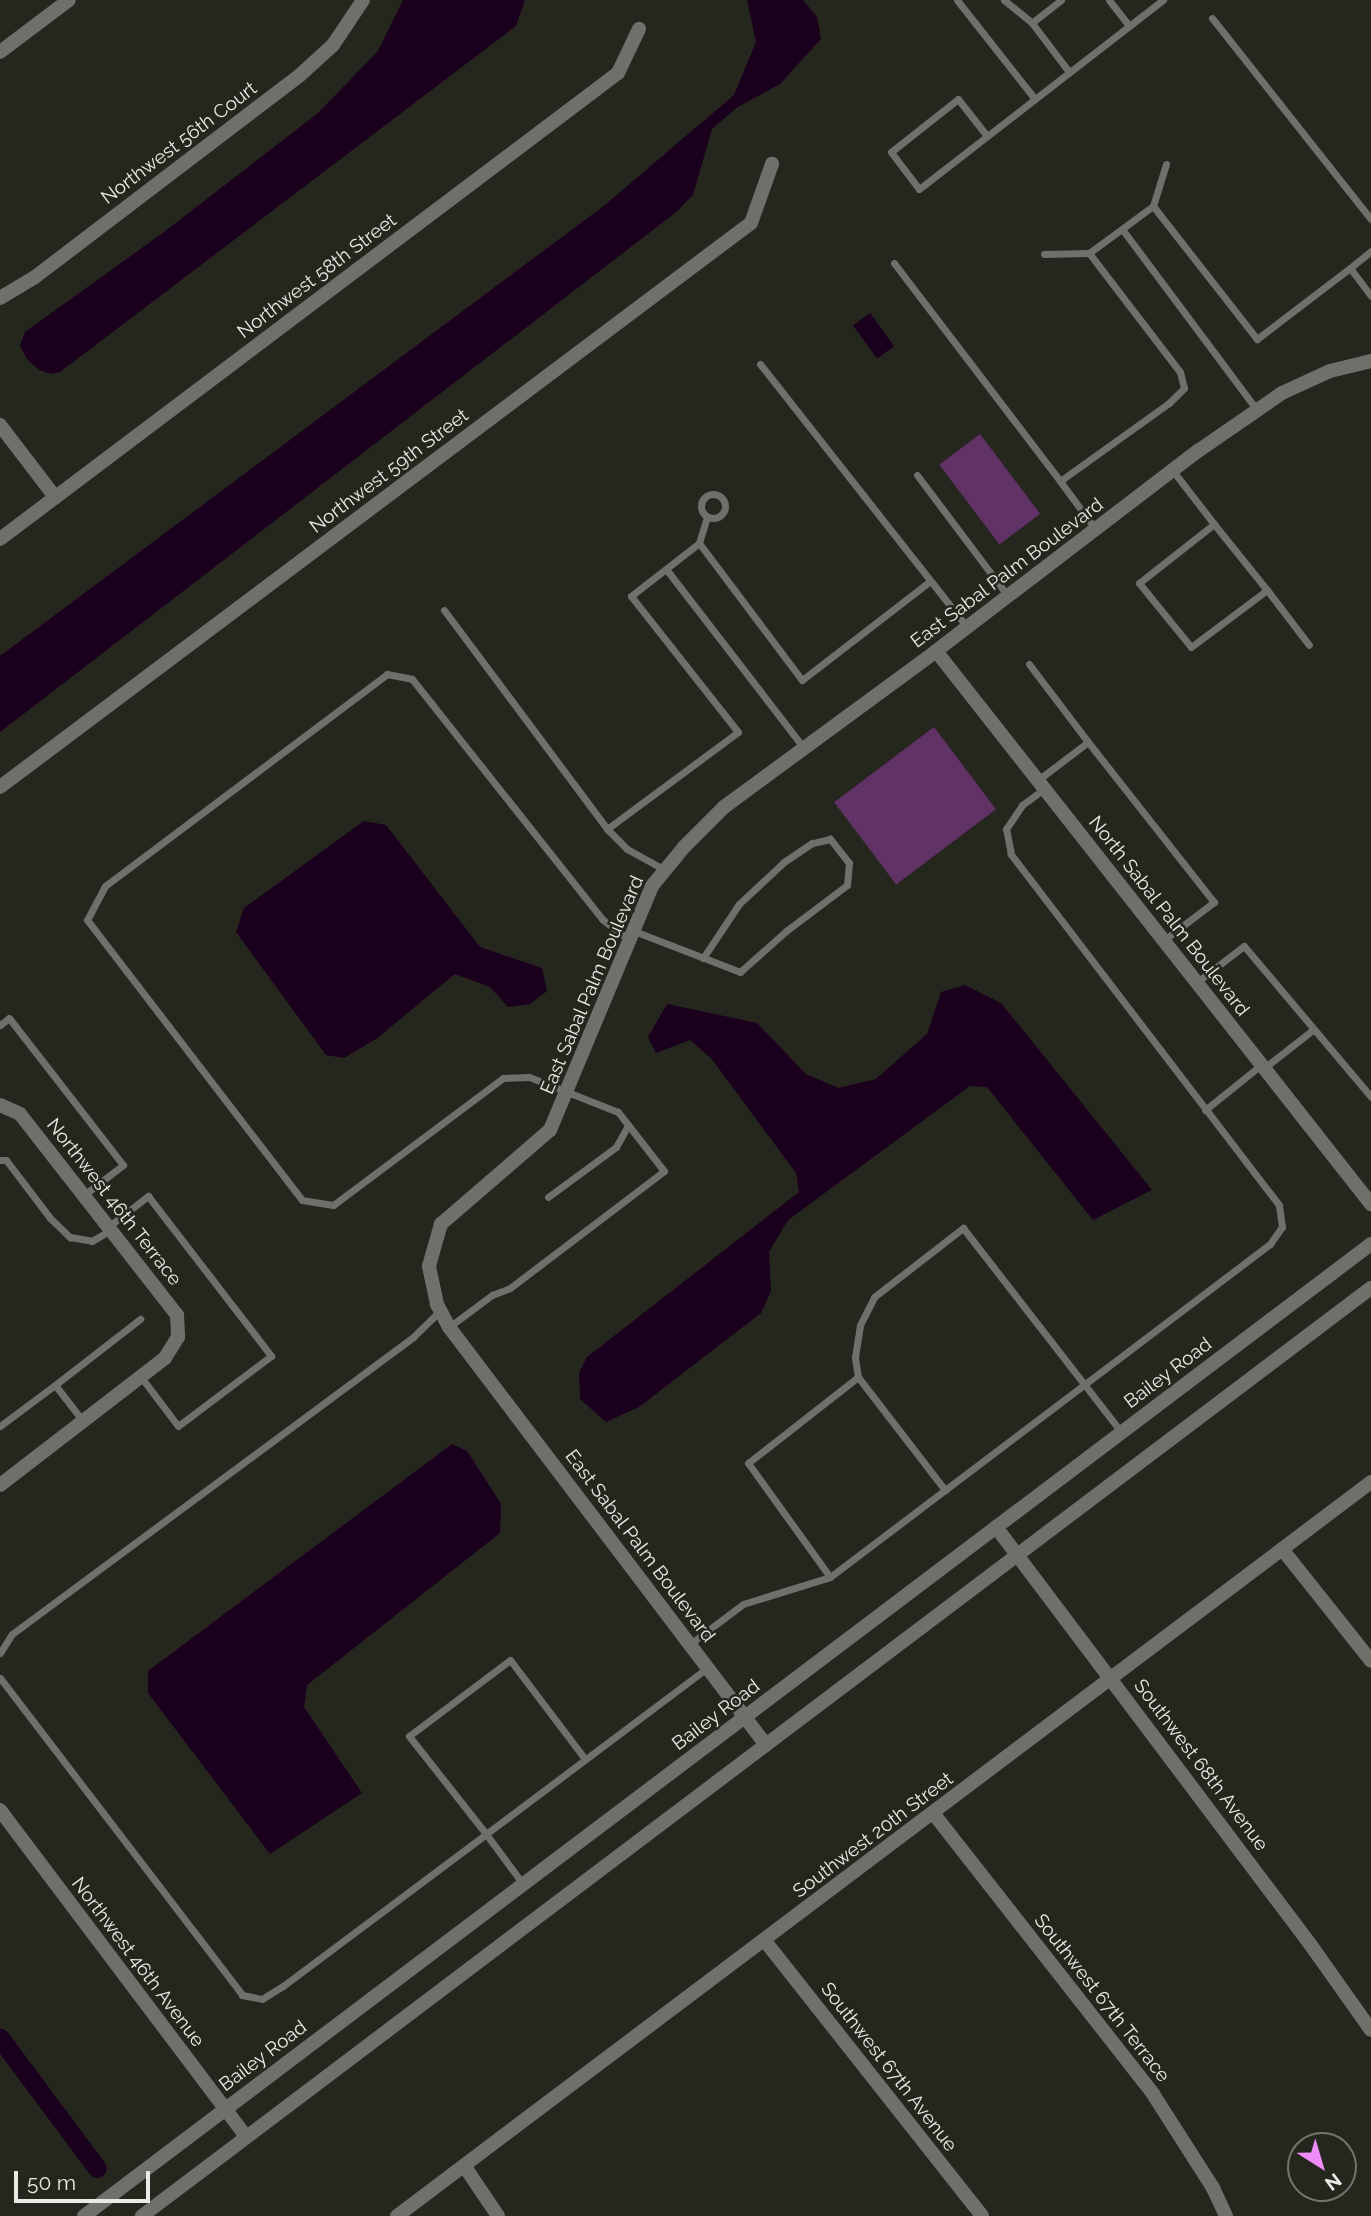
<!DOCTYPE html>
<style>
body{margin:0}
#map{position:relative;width:1371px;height:2216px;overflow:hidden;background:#25261d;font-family:Raleway,sans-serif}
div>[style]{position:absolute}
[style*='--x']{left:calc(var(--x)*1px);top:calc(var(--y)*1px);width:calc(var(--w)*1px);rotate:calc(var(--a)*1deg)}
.green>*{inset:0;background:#613266;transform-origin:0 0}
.water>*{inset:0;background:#1b001e;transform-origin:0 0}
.canal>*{height:19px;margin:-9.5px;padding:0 9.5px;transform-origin:9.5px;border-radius:9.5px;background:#1b001e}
.service>*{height:7px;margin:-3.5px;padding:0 3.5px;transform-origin:3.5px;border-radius:3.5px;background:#6f706c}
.service>.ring{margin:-3.5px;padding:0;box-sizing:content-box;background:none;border:7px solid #6f706c;border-radius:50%}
.minor>*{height:14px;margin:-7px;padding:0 7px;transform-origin:7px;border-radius:7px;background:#6f706c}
.tertiary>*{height:14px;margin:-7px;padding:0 7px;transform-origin:7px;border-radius:7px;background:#6f706c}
span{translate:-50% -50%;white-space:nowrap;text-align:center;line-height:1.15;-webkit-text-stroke:5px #25261d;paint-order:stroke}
.street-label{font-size:19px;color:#e9eae4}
.north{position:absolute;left:1287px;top:2132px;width:70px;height:70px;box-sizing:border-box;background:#25261d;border:2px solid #73746d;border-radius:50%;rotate:143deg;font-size:19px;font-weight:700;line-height:28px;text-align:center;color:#e9eae4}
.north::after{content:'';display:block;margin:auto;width:24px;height:32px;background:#ee8cf8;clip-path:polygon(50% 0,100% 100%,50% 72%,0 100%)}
.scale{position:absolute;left:14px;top:2171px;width:136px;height:32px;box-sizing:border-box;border:4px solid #e9eae4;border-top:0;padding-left:9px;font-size:21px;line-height:24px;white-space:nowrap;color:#e9eae4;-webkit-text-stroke:5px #25261d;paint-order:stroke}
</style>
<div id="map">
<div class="green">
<div style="left:980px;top:434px;width:100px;height:51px;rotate:53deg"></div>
<div style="left:934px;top:727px;width:103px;height:125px;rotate:53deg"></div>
</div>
<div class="water">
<div style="clip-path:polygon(403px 0,525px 0,516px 26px,60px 372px,51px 374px,39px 370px,27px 359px,20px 346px,25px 332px,164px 232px,318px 113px,378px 51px)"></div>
<div style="clip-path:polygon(747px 0,803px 0,817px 17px,821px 39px,780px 84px,736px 108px,712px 129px,693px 195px,675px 213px,0 732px,0 656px,605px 205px,734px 95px,756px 42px)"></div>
<div style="left:870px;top:313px;width:41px;height:21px;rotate:54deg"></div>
<div style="clip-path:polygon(364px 821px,386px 825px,480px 947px,542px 968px,547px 991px,530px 1004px,508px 1007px,490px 987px,455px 974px,376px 1039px,344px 1058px,326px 1055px,236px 932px,244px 908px)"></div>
<div style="clip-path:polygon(965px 985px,1001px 1003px,1152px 1190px,1093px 1220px,987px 1087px,970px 1086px,788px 1220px,769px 1252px,771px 1291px,761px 1313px,639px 1407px,606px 1422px,580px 1399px,579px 1373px,587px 1357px,799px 1192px,796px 1173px,711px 1058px,690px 1040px,656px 1053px,648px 1037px,667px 1004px,757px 1023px,806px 1074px,838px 1088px,876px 1079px,927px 1034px,941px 992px)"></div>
<div style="clip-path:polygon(452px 1444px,467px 1451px,501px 1504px,500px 1533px,307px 1685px,304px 1707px,362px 1793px,270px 1854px,148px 1693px,148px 1671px)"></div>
</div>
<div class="canal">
<div style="--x:0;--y:2038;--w:162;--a:53.3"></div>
</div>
<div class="service">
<div style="--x:957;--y:0;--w:126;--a:51.8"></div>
<div style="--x:1004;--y:0;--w:36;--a:39"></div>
<div style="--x:1061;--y:0;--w:37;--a:142"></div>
<div style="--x:1032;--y:23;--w:61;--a:52.9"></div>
<div style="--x:1109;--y:0;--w:33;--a:52"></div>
<div style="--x:1212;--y:18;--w:256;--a:51.7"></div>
<div style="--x:987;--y:136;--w:47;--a:-128.1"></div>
<div style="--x:958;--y:99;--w:85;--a:141.7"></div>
<div style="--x:891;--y:152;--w:46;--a:52.9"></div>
<div style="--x:919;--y:189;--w:309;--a:-37.8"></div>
<div style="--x:1153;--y:206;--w:44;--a:-72.8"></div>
<div style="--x:1122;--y:229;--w:226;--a:53.3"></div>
<div style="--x:1371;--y:251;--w:27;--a:141"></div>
<div style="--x:1350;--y:268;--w:35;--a:53"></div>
<div style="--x:1044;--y:254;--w:45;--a:-1.3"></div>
<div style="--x:894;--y:263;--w:274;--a:52.7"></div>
<div style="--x:760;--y:364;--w:335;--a:51.8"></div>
<div style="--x:1173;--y:471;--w:67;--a:52.3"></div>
<div style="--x:1214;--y:524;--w:95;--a:141.8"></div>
<div style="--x:1139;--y:583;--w:82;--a:50.9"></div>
<div style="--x:1191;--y:647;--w:95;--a:-36.9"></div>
<div style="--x:1267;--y:590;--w:85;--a:-128.8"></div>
<div style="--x:917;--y:475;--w:151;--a:53.1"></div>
<div class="ring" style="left:701px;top:494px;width:17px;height:17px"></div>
<div style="--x:1096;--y:530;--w:61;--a:-126.3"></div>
<div style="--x:1060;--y:481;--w:134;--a:-35.6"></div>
<div style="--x:1169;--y:403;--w:21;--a:-45"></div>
<div style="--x:1184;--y:388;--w:16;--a:-104"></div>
<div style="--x:1180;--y:372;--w:150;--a:-127.4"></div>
<div style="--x:1089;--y:253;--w:79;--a:-36.3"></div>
<div style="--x:1153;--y:206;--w:169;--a:52"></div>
<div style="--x:1257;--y:339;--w:117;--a:-37.4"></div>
<div style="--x:699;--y:543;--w:27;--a:-73"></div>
<div style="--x:666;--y:569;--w:226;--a:52.4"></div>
<div style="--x:1267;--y:590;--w:69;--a:52.6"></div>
<div style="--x:444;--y:610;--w:273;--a:53.3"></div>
<div style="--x:607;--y:829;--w:163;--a:-36.5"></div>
<div style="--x:738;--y:732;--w:173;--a:-128.2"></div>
<div style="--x:631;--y:596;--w:86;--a:-37.9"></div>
<div style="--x:699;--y:543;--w:171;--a:53.1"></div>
<div style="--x:802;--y:680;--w:160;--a:-37.7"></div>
<div style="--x:1029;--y:664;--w:98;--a:52.9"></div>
<div style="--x:1088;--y:742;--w:63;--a:142.8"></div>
<div style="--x:1088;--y:742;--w:204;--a:51.8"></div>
<div style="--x:1214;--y:902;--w:63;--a:142.8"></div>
<div style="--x:607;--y:829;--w:28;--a:45"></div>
<div style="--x:627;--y:849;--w:43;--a:28.9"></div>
<div style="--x:634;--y:931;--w:114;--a:21.1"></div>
<div style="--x:740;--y:972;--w:62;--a:-41.7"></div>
<div style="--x:786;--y:931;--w:76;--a:-37"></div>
<div style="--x:847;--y:885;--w:22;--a:-85"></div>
<div style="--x:849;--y:863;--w:31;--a:-128"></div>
<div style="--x:830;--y:839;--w:18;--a:167"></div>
<div style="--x:812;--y:843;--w:34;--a:146"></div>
<div style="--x:784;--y:862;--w:62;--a:137"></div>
<div style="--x:739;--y:904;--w:65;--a:123.7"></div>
<div style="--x:1197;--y:982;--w:59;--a:-37.5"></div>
<div style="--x:1244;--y:946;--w:197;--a:49.9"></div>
<div style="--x:0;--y:1025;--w:11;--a:-38"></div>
<div style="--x:9;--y:1018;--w:186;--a:52.2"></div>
<div style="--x:123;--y:1165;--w:49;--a:142.4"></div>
<div style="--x:1264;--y:1068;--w:63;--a:-38"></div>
<div style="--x:1205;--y:1110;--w:72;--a:-38.8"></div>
<div style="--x:0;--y:1160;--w:6;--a:0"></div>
<div style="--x:6;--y:1160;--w:73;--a:52.8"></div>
<div style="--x:50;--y:1218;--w:28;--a:44"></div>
<div style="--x:70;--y:1237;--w:22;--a:10"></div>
<div style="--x:92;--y:1241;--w:21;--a:-31"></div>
<div style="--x:548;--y:1197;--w:84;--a:-36.3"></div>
<div style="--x:616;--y:1147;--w:25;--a:-61"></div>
<div style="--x:108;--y:1227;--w:51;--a:-37.8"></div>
<div style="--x:148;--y:1196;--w:202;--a:52.4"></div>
<div style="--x:271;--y:1356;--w:116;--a:143"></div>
<div style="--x:178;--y:1426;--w:61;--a:-127.1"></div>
<div style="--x:449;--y:1327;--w:54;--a:-36.7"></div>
<div style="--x:492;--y:1295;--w:19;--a:-21"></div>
<div style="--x:510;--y:1288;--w:193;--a:-37.2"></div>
<div style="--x:664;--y:1171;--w:75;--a:-127.9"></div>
<div style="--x:618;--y:1112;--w:96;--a:-158.5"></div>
<div style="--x:529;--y:1077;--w:26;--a:178"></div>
<div style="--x:503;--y:1078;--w:212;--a:143.2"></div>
<div style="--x:333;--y:1205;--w:31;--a:-171"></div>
<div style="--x:302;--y:1200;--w:353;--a:-127.5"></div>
<div style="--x:87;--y:920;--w:38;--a:-62"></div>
<div style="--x:105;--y:886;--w:353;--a:-36.9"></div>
<div style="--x:387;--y:674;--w:25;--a:11"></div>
<div style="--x:412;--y:679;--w:306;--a:51.6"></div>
<div style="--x:602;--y:919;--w:34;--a:38"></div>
<div style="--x:858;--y:1377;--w:20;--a:-99"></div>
<div style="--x:855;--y:1357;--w:32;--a:-81"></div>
<div style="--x:860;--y:1325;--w:31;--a:-63"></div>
<div style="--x:874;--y:1297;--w:113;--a:-37.8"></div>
<div style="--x:963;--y:1228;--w:258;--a:52.2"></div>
<div style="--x:55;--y:1385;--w:108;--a:-37.8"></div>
<div style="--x:0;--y:1426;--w:69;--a:-36.7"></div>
<div style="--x:55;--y:1385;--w:46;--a:52.1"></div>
<div style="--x:830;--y:1577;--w:140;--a:-125.7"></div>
<div style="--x:748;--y:1463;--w:140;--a:-38"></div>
<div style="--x:858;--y:1377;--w:143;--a:52.4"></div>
<div style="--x:690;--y:1644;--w:66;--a:-37"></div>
<div style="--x:743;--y:1604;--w:91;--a:-17.2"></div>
<div style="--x:830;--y:1577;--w:552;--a:-37.12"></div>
<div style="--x:1270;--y:1244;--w:21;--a:-55"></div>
<div style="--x:1282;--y:1227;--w:22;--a:-98"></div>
<div style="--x:1279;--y:1205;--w:442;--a:-127.4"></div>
<div style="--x:1011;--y:854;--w:25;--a:-101"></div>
<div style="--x:1006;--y:829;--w:29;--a:-56"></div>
<div style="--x:1022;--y:805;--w:27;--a:-36"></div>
<div style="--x:0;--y:1653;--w:22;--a:-58"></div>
<div style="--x:12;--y:1634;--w:499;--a:-36.5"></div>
<div style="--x:413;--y:1337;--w:37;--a:-44"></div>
<div style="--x:0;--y:1678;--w:399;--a:52.6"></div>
<div style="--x:242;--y:1995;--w:20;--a:11"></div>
<div style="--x:262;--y:1999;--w:25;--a:-32"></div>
<div style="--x:283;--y:1986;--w:254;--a:-36.8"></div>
<div style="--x:486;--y:1834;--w:62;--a:53.5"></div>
<div style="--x:585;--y:1759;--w:124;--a:-127.1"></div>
<div style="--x:510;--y:1660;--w:126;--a:143"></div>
<div style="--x:409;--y:1736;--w:125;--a:51.8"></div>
<div style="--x:486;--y:1834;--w:276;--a:-36.9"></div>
</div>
<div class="minor">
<div style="--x:0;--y:52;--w:86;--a:-37"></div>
<div style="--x:0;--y:298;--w:41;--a:-31"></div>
<div style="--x:35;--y:277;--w:332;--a:-37.3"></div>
<div style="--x:299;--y:76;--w:46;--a:-42.4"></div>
<div style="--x:333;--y:45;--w:54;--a:-56.3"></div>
<div style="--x:0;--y:425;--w:91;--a:52.6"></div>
<div style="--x:0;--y:539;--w:774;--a:-37.02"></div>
<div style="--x:618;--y:73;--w:49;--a:-64.5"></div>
<div style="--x:936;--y:651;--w:704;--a:51.81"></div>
<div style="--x:0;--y:787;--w:939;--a:-36.91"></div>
<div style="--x:751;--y:223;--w:63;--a:-70.4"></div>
<div style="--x:0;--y:1105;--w:22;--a:24"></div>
<div style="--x:20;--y:1114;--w:255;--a:52"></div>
<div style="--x:177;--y:1315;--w:22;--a:87"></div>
<div style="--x:178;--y:1337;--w:25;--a:122"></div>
<div style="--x:165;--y:1358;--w:208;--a:142.4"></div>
<div style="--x:996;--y:1527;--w:522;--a:53.02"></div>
<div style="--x:1310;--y:1944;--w:105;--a:54.7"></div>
<div style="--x:1282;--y:1549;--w:143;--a:51.5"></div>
<div style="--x:766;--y:1745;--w:525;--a:-127.18"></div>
<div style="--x:449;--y:1327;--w:26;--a:-118"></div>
<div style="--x:437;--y:1304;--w:39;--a:-102"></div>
<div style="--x:429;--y:1266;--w:44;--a:-74.1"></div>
<div style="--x:441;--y:1224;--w:144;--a:-40.8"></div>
<div style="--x:550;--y:1130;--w:264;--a:-67.3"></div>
<div style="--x:652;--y:886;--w:50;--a:-50.6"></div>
<div style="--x:684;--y:847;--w:57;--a:-45"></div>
<div style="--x:724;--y:807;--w:263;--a:-36.3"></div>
<div style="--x:936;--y:651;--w:330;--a:-37.4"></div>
<div style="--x:1198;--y:451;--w:102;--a:-34.6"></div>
<div style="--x:1282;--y:393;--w:53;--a:-24.6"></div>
<div style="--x:1330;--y:371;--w:42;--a:-13.7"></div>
<div style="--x:0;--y:1810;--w:409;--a:53"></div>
<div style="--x:933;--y:1813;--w:357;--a:51.9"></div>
<div style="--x:1153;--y:2094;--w:112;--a:57.4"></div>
<div style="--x:1213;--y:2188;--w:31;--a:65"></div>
<div style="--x:765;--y:1941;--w:350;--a:51.7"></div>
<div style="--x:465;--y:2167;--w:59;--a:56"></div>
<div style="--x:397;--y:2216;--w:1220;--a:-37"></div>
</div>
<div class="tertiary">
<div style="--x:84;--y:2216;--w:1613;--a:-37.06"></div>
<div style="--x:142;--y:2216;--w:1540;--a:-37.06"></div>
</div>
<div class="street-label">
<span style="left:179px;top:143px;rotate:-37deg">Northwest 56th Court</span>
<span style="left:317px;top:276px;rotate:-37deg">Northwest 58th Street</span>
<span style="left:389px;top:471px;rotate:-37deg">Northwest 59th Street</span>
<span style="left:1007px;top:573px;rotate:-37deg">East Sabal Palm Boulevard</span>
<span style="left:1169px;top:916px;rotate:52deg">North Sabal Palm Boulevard</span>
<span style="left:592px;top:985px;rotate:-67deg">East Sabal Palm Boulevard</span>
<span style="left:114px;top:1202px;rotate:52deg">Northwest 46th Terrace</span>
<span style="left:1168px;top:1373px;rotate:-37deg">Bailey Road</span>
<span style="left:640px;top:1546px;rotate:53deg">East Sabal Palm Boulevard</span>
<span style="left:716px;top:1715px;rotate:-37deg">Bailey Road</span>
<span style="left:1201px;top:1765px;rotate:53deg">Southwest 68th Avenue</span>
<span style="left:873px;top:1835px;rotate:-37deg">Southwest 20th Street</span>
<span style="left:138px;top:1962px;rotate:53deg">Northwest 46th Avenue</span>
<span style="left:1102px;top:1998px;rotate:52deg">Southwest 67th Terrace</span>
<span style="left:263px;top:2056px;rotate:-37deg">Bailey Road</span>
<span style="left:889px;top:2067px;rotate:52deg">Southwest 67th Avenue</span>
</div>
<div class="north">N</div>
<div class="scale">50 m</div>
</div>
